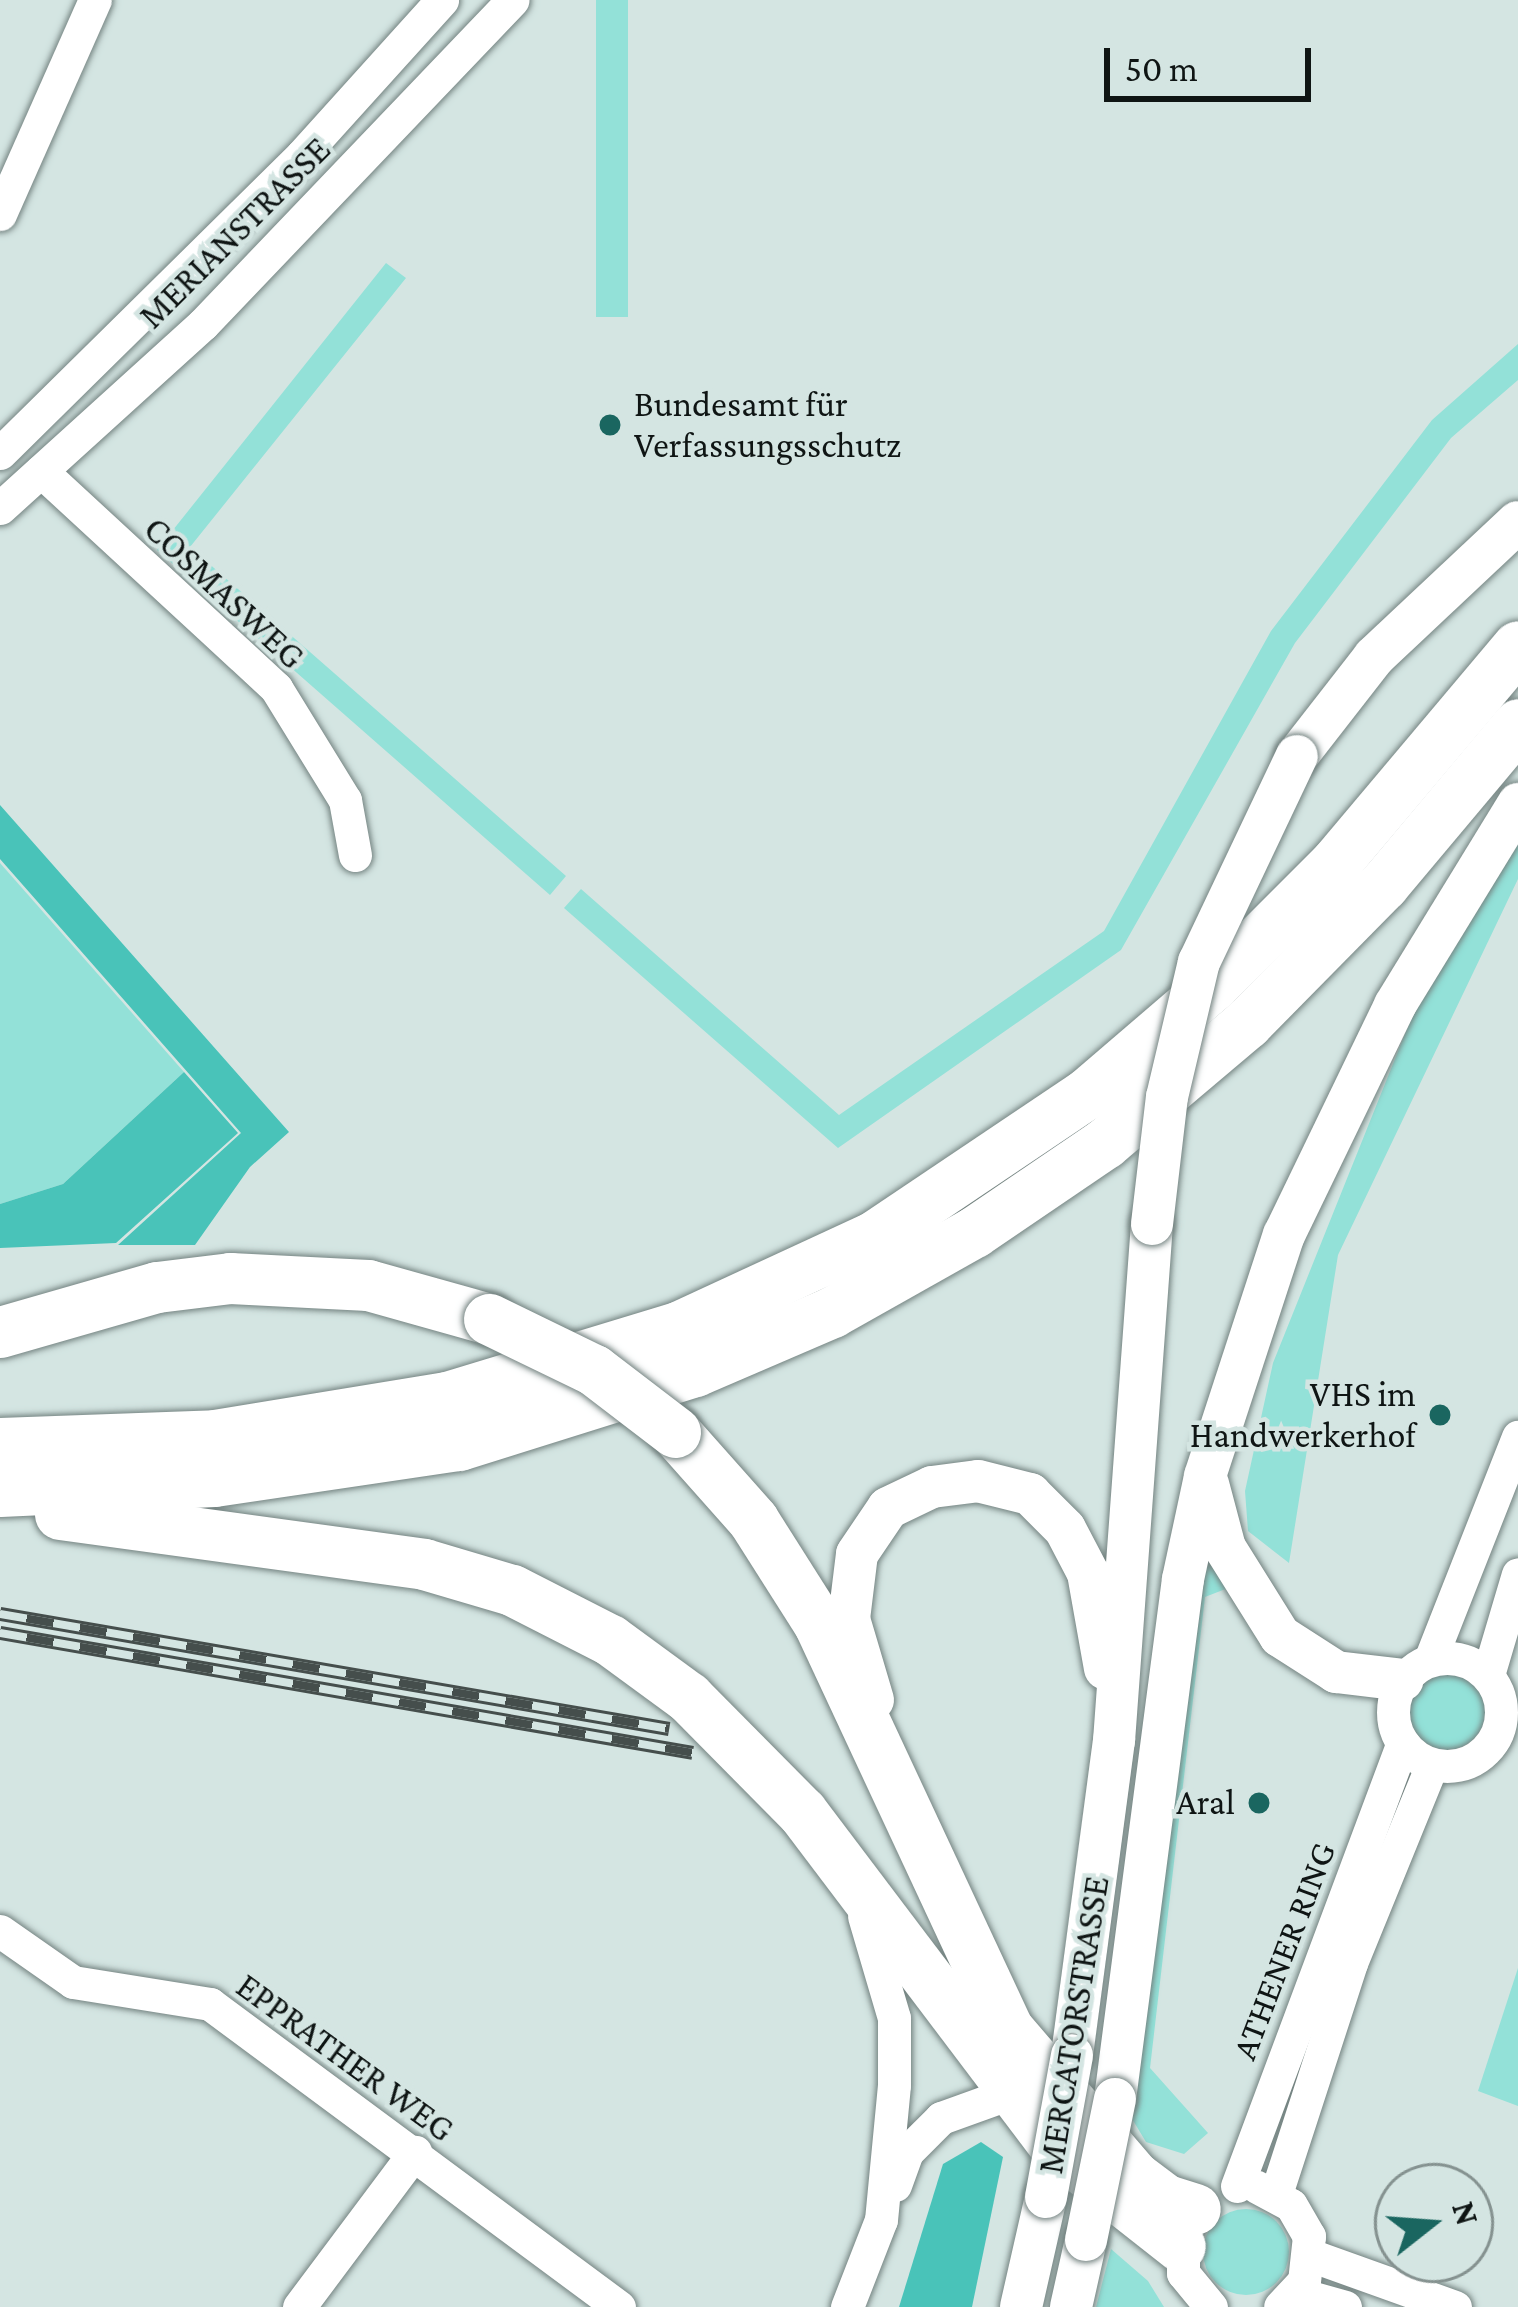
<!DOCTYPE html>
<meta charset="utf-8">
<style>
body{margin:0}
#map{position:relative;width:1518px;height:2307px;overflow:hidden;background:#d4e5e2;font-family:"Crimson Pro",serif}
div>[style]{position:absolute}
[style*='--x']{left:calc(var(--x)*1px);top:calc(var(--y)*1px);width:calc(var(--w)*1px);rotate:calc(var(--a)*1deg)}
.green>*{inset:0;background:#93e1d8;transform-origin:0 0}
.round{border-radius:50%}
.forest>*{inset:0;background:#49c3b9}
.roads{filter:drop-shadow(0 0 3px #748381) drop-shadow(0 0 3px #748381)}
.minor>*{height:33px;margin:-16.5px;padding:0 16.5px;transform-origin:16.5px;border-radius:16.5px;background:#fff}
.minor>.ring{margin:-16.5px;padding:0;box-sizing:content-box;background:none;border:33px solid #fff;border-radius:50%}
.major>*{height:42px;margin:-21px;padding:0 21px;transform-origin:21px;border-radius:21px;background:#fff}
.highway>*{height:51px;margin:-25.5px;padding:0 25.5px;transform-origin:25.5px;border-radius:25.5px;background:#fff}
.rail>*{height:14px;margin-top:-7px;transform-origin:0;background:repeating-linear-gradient(90deg,#d4e5e2 0 27px,#454e4c 0 54px);box-sizing:border-box;border-block:3px solid #454e4c}
.bridges{filter:drop-shadow(0 0 3px #748381) drop-shadow(0 0 3px #748381)}
.major-bridge>*{height:42px;margin:-21px;padding:0 21px;transform-origin:21px;border-radius:21px;background:#fff}
.highway-bridge>*{height:51px;margin:-25.5px;padding:0 25.5px;transform-origin:25.5px;border-radius:25.5px;background:#fff}
.dots>*{width:33px;height:33px;translate:-50% -50%;box-sizing:border-box;border:6px solid #d4e5e2;border-radius:50%}
span{translate:-50% -50%;white-space:nowrap;text-align:center;line-height:1.15;-webkit-text-stroke:9px #d4e5e2;paint-order:stroke}
.street-label{font-size:36px;color:#0f1514}
.poi-label{font-size:36px;color:#0f1514}
.left{translate:0 -50%;text-align:left}
.right{translate:-100% -50%;text-align:right}
.north{position:absolute;left:1374px;top:2163px;width:120px;height:120px;box-sizing:border-box;background:#d4e5e2;border:3px solid #859290;border-radius:50%;rotate:73deg;font-size:33px;font-weight:700;line-height:48px;text-align:center;color:#0f1514}
.north::after{content:'';display:block;margin:auto;width:42px;height:54px;background:#1a6660;clip-path:polygon(50% 0,100% 100%,50% 72%,0 100%)}
.scale{position:absolute;left:1104px;top:48px;width:207px;height:54px;box-sizing:border-box;border:6px solid #0f1514;border-top:0;padding-left:15px;font-size:36px;line-height:42px;white-space:nowrap;color:#0f1514;-webkit-text-stroke:9px #d4e5e2;paint-order:stroke}
</style>
<div id="map">
<div class="green">
<div style="left:596px;top:0;width:32px;height:317px"></div>
<div style="clip-path:polygon(386px 263px,406px 278px,190px 547px,566px 876px,550px 895px,157px 550px)"></div>
<div style="clip-path:polygon(1518px 344px,1518px 380px,1451px 438px,1295px 643px,1121px 950px,838px 1148px,564px 908px,581px 889px,839px 1115px,1104px 931px,1271px 631px,1432px 420px)"></div>
<div style="clip-path:polygon(1518px 843px,1518px 879px,1338px 1255px,1289px 1563px,1248px 1531px,1245px 1491px,1273px 1363px,1413px 1014px)"></div>
<div style="clip-path:polygon(0 863px,184px 1072px,63px 1184px,0 1204px)"></div>
<div style="clip-path:polygon(1209px 1543px,1228px 1588px,1205px 1597px,1150px 2068px,1208px 2133px,1184px 2154px,1146px 2142px,1131px 2117px)"></div>
<div class="round" style="left:1409px;top:1674px;width:76px;height:76px"></div>
<div style="clip-path:polygon(1518px 1968px,1518px 2106px,1478px 2091px)"></div>
<div class="round" style="left:1203px;top:2209px;width:86px;height:86px"></div>
<div style="clip-path:polygon(1111px 2249px,1148px 2281px,1164px 2307px,1096px 2307px)"></div>
</div>
<div class="forest">
<div style="clip-path:polygon(0 805px,289px 1132px,250px 1167px,195px 1245px,118px 1245px,241px 1133px,0 859px)"></div>
<div style="clip-path:polygon(184px 1072px,238px 1133px,116px 1243px,0 1248px,0 1204px,63px 1184px)"></div>
<div style="clip-path:polygon(981px 2142px,1003px 2157px,972px 2307px,899px 2307px,943px 2164px)"></div>
</div>
<div class="roads">
<div class="minor">
<div style="--x:0;--y:214;--w:234;--a:-66.1"></div>
<div style="--x:0;--y:453;--w:424;--a:-44.6"></div>
<div style="--x:302;--y:155;--w:209;--a:-47.9"></div>
<div style="--x:41;--y:471;--w:320;--a:42.7"></div>
<div style="--x:276;--y:688;--w:132;--a:58.4"></div>
<div style="--x:345;--y:800;--w:56;--a:79.7"></div>
<div style="--x:0;--y:508;--w:274;--a:-42.2"></div>
<div style="--x:203;--y:324;--w:448;--a:-46.3"></div>
<div class="ring" style="left:1393px;top:1658px;width:75px;height:75px"></div>
<div style="--x:1430;--y:1660;--w:240;--a:-68.5"></div>
<div style="--x:1488;--y:1675;--w:105;--a:-73.5"></div>
<div style="--x:0;--y:1931;--w:89;--a:34.9"></div>
<div style="--x:73;--y:1982;--w:139;--a:9.1"></div>
<div style="--x:210;--y:2004;--w:509;--a:36.53"></div>
<div style="--x:895;--y:2185;--w:35;--a:-70"></div>
<div style="--x:907;--y:2152;--w:48;--a:-45"></div>
<div style="--x:941;--y:2118;--w:73;--a:-19.9"></div>
<div style="--x:1237;--y:2186;--w:473;--a:-69.5"></div>
<div style="--x:1257;--y:2187;--w:38;--a:28"></div>
<div style="--x:1291;--y:2205;--w:36;--a:60"></div>
<div style="--x:1309;--y:2236;--w:45;--a:96.3"></div>
<div style="--x:1304;--y:2281;--w:35;--a:133"></div>
<div style="--x:1276;--y:2194;--w:243;--a:-72"></div>
<div style="--x:1351;--y:1963;--w:214;--a:-67.8"></div>
<div style="--x:1183;--y:2231;--w:42;--a:90"></div>
<div style="--x:1183;--y:2273;--w:44;--a:50.5"></div>
<div style="--x:1310;--y:2255;--w:154;--a:19.7"></div>
<div style="--x:1296;--y:2293;--w:51;--a:15.9"></div>
<div style="--x:299;--y:2307;--w:194;--a:-53.2"></div>
<div style="--x:847;--y:2307;--w:93;--a:-68.7"></div>
<div style="--x:881;--y:2220;--w:136;--a:-84.5"></div>
<div style="--x:894;--y:2085;--w:67;--a:-90"></div>
<div style="--x:894;--y:2018;--w:106;--a:-106.4"></div>
</div>
<div class="major">
<div style="--x:1297;--y:756;--w:125;--a:-52.1"></div>
<div style="--x:1374;--y:657;--w:197;--a:-43.2"></div>
<div style="--x:1208;--y:1484;--w:66;--a:75.1"></div>
<div style="--x:1225;--y:1548;--w:104;--a:58"></div>
<div style="--x:1280;--y:1636;--w:67;--a:32.7"></div>
<div style="--x:1336;--y:1672;--w:67;--a:6.8"></div>
<div style="--x:873;--y:1700;--w:84;--a:-106.5"></div>
<div style="--x:849;--y:1619;--w:65;--a:-83"></div>
<div style="--x:857;--y:1554;--w:55;--a:-56"></div>
<div style="--x:888;--y:1508;--w:49;--a:-25.5"></div>
<div style="--x:932;--y:1487;--w:46;--a:-7.4"></div>
<div style="--x:978;--y:1481;--w:54;--a:14"></div>
<div style="--x:1030;--y:1494;--w:49;--a:45"></div>
<div style="--x:1065;--y:1529;--w:50;--a:62.4"></div>
<div style="--x:1088;--y:1573;--w:97;--a:79.9"></div>
<div style="--x:1072;--y:2055;--w:317;--a:-82.4"></div>
<div style="--x:1114;--y:1741;--w:518;--a:-85.8"></div>
<div style="--x:1115;--y:2099;--w:524;--a:-82.55"></div>
<div style="--x:1183;--y:1579;--w:105;--a:-77.9"></div>
<div style="--x:1205;--y:1476;--w:254;--a:-71.9"></div>
<div style="--x:1284;--y:1235;--w:255;--a:-64.2"></div>
<div style="--x:1395;--y:1005;--w:236;--a:-58.5"></div>
<div style="--x:1021;--y:2307;--w:113;--a:-77.2"></div>
<div style="--x:1071;--y:2307;--w:69;--a:-77.4"></div>
</div>
<div class="highway">
<div style="--x:0;--y:1332;--w:163;--a:-16"></div>
<div style="--x:157;--y:1287;--w:74;--a:-7"></div>
<div style="--x:230;--y:1278;--w:138;--a:2.9"></div>
<div style="--x:368;--y:1285;--w:126;--a:15.7"></div>
<div style="--x:675;--y:1432;--w:118;--a:48.4"></div>
<div style="--x:753;--y:1520;--w:123;--a:57.6"></div>
<div style="--x:819;--y:1624;--w:447;--a:65"></div>
<div style="--x:1008;--y:2029;--w:194;--a:49.4"></div>
<div style="--x:1134;--y:2176;--w:40;--a:37"></div>
<div style="--x:1166;--y:2200;--w:30;--a:17"></div>
<div style="--x:0;--y:1443;--w:215;--a:-2.1"></div>
<div style="--x:215;--y:1435;--w:235;--a:-9.3"></div>
<div style="--x:447;--y:1397;--w:244;--a:-16.9"></div>
<div style="--x:680;--y:1326;--w:213;--a:-24.8"></div>
<div style="--x:873;--y:1237;--w:257;--a:-33.9"></div>
<div style="--x:1086;--y:1094;--w:167;--a:-40.6"></div>
<div style="--x:1213;--y:985;--w:174;--a:-45"></div>
<div style="--x:1336;--y:862;--w:282;--a:-49.9"></div>
<div style="--x:0;--y:1491;--w:214;--a:-2.7"></div>
<div style="--x:214;--y:1481;--w:248;--a:-8.4"></div>
<div style="--x:459;--y:1445;--w:247;--a:-17.4"></div>
<div style="--x:695;--y:1371;--w:149;--a:-23.3"></div>
<div style="--x:832;--y:1312;--w:163;--a:-29.4"></div>
<div style="--x:974;--y:1232;--w:158;--a:-34.2"></div>
<div style="--x:1105;--y:1143;--w:186;--a:-40.2"></div>
<div style="--x:1247;--y:1023;--w:194;--a:-45.4"></div>
<div style="--x:1383;--y:885;--w:210;--a:-50"></div>
<div style="--x:60;--y:1514;--w:367;--a:7.8"></div>
<div style="--x:424;--y:1564;--w:92;--a:16.5"></div>
<div style="--x:512;--y:1590;--w:110;--a:27"></div>
<div style="--x:610;--y:1640;--w:97;--a:36.2"></div>
<div style="--x:688;--y:1697;--w:162;--a:45.3"></div>
<div style="--x:802;--y:1812;--w:424;--a:52.9"></div>
<div style="--x:1058;--y:2150;--w:155;--a:38.2"></div>
</div>
</div>
<div class="rail">
<div style="--x:0;--y:1614;--w:679;--a:9.75"></div>
<div style="--x:0;--y:1633;--w:703;--a:9.82"></div>
</div>
<div class="bridges">
<div class="major-bridge">
<div style="--x:1152;--y:1224;--w:128;--a:-83.3"></div>
<div style="--x:1167;--y:1097;--w:139;--a:-76.7"></div>
<div style="--x:1199;--y:962;--w:228;--a:-64.6"></div>
<div style="--x:1046;--y:2197;--w:144;--a:-79.6"></div>
<div style="--x:1086;--y:2240;--w:144;--a:-78.4"></div>
</div>
<div class="highway-bridge">
<div style="--x:489;--y:1319;--w:117;--a:25.9"></div>
<div style="--x:594;--y:1370;--w:102;--a:37.4"></div>
</div>
</div>
<div class="dots">
<div style="left:610px;top:425px;background:#1a6660"></div>
<div style="left:1440px;top:1415px;background:#1a6660"></div>
<div style="left:1259px;top:1803px;background:#1a6660"></div>
</div>
<div class="street-label">
<span style="left:235px;top:233px;rotate:-45deg">MERIANSTRASSE</span>
<span style="left:224px;top:593px;rotate:43deg">COSMASWEG</span>
<span style="left:1284px;top:1951px;rotate:-69deg">ATHENER RING</span>
<span style="left:1074px;top:2025px;rotate:-81deg">MERCATORSTRASSE</span>
<span style="left:345px;top:2058px;rotate:36deg">EPPRATHER WEG</span>
</div>
<div class="poi-label">
<span class="left" style="left:634px;top:425px">Bundesamt für<br>Verfassungsschutz</span>
<span class="right" style="left:1416px;top:1415px">VHS im<br>Handwerkerhof</span>
<span class="right" style="left:1235px;top:1803px">Aral</span>
</div>
<div class="north">N</div>
<div class="scale">50 m</div>
</div>
